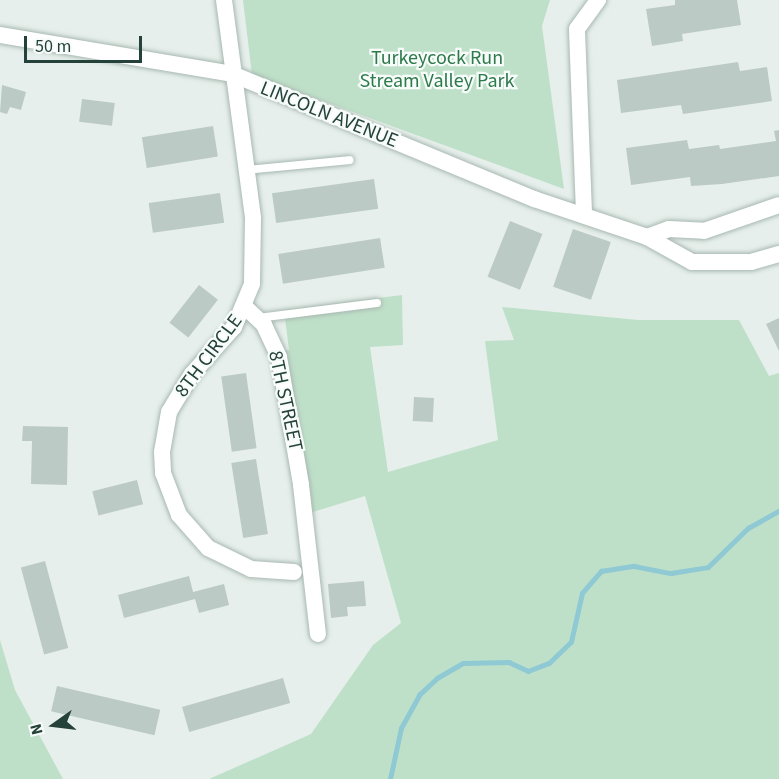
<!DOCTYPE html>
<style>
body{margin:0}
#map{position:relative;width:779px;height:779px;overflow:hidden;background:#e6efeb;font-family:"Source Sans 3",sans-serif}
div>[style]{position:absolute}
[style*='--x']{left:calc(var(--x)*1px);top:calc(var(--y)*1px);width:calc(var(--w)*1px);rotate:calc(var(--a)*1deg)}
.green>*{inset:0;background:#bfe0c8}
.stream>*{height:4.5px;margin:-2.25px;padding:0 2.25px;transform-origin:2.25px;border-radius:2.25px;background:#8ec9d4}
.building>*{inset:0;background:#bbcac4;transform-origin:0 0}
.roads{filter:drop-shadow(0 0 2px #a8b8b2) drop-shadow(0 0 2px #a8b8b2)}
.service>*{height:8px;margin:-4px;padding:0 4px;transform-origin:4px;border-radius:4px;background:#fff}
.minor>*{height:16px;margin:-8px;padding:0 8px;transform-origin:8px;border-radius:8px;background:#fff}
span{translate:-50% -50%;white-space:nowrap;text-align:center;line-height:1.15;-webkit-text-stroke:4.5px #f7fbf9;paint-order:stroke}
.park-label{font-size:20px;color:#2d7a4b}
.street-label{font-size:20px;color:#24423a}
.north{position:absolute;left:24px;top:695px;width:60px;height:60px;-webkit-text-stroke:4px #f7fbf9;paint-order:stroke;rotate:256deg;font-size:16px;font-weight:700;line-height:24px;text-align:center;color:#24423a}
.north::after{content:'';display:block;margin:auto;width:21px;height:27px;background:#24423a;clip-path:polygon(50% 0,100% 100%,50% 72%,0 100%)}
.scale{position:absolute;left:24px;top:36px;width:118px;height:27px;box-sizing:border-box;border:3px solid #24423a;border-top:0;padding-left:8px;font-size:18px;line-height:21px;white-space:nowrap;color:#24423a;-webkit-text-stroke:4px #f7fbf9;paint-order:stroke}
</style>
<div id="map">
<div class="green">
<div style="clip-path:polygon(243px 0,550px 0,542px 26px,564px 189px,252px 75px)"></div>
<div style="clip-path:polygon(402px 295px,403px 345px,370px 347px,388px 472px,498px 440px,485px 341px,514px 340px,502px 307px,638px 320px,739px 320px,769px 376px,779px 373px,779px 779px,209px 779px,311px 734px,373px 645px,401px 623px,365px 496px,300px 516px,279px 351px,289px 350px,284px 310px)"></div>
<div style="clip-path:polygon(0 640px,15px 690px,63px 779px,0 779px)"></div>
</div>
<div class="stream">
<div style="--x:390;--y:779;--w:52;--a:-77.8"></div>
<div style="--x:401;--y:728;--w:38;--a:-61"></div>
<div style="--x:419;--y:695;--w:25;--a:-43"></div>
<div style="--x:437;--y:678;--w:30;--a:-30"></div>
<div style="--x:463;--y:663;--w:46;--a:-1.2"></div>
<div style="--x:509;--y:662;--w:21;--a:25"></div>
<div style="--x:528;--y:671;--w:22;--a:-21"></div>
<div style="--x:549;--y:663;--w:30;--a:-44"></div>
<div style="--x:571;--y:642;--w:50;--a:-77.3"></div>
<div style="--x:582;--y:593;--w:29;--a:-49"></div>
<div style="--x:601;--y:571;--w:33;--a:-9"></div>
<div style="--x:634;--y:566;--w:38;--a:11"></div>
<div style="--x:671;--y:573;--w:37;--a:-9"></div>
<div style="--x:708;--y:567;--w:56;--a:-44.3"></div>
<div style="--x:748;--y:528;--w:35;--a:-29"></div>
</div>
<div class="building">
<div style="clip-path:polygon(675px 0,737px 0,741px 25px,682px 34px,683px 41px,652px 46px,646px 9px,675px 5px)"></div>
<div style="clip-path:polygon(738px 62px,740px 71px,767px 67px,772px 101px,683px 114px,681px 105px,621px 113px,617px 80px)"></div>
<div style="clip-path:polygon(2px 85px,26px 92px,21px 110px,10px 107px,7px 114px,0 112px)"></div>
<div style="left:82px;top:99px;width:33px;height:23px;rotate:7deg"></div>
<div style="left:213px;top:126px;width:31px;height:72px;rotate:81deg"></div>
<div style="clip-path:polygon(779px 130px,779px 176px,722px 184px,691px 186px,690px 177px,631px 185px,626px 148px,687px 140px,689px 149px,719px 145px,720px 149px,776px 141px,774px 131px)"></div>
<div style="left:374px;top:179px;width:30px;height:103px;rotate:82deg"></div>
<div style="left:220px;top:193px;width:30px;height:72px;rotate:82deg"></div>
<div style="left:510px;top:221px;width:35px;height:60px;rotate:22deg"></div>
<div style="left:573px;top:229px;width:40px;height:61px;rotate:19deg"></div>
<div style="left:380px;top:238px;width:30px;height:103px;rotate:81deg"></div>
<div style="left:199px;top:285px;width:24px;height:48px;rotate:38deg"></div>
<div style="clip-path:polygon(779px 318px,779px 351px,766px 324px)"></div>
<div style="left:246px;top:373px;width:76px;height:25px;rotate:82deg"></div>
<div style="left:414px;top:397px;width:20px;height:24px;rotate:3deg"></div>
<div style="clip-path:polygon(23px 426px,68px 427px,67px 485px,31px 484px,32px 441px,22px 441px)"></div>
<div style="left:256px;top:459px;width:76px;height:25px;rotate:81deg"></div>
<div style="left:137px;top:480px;width:25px;height:46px;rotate:76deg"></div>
<div style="left:45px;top:561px;width:90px;height:25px;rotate:75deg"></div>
<div style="clip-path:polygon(189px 576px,193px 592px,224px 584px,229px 605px,199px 613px,195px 599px,124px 618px,118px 595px)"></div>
<div style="clip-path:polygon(364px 581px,366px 606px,347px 607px,348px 616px,331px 618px,328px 584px)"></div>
<div style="left:283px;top:678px;width:26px;height:105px;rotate:74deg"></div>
<div style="left:57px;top:686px;width:106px;height:26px;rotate:13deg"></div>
</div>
<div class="roads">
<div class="service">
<div style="--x:246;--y:170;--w:104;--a:-5.5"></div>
<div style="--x:258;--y:318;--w:120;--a:-7.2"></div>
</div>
<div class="minor">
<div style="--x:224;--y:0;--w:220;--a:82.4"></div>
<div style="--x:253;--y:218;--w:66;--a:90.9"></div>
<div style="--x:252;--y:284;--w:47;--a:112.7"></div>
<div style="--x:234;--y:327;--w:63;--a:131.8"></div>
<div style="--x:192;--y:374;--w:44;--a:121.2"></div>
<div style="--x:169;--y:412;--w:41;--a:99.9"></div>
<div style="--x:162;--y:452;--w:21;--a:87"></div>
<div style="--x:163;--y:473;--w:45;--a:69.1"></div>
<div style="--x:179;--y:515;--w:44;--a:48.7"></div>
<div style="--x:208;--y:548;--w:48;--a:26"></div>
<div style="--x:251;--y:569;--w:43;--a:4"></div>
<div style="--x:0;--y:35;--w:235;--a:9.5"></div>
<div style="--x:232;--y:74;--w:327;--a:22.5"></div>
<div style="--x:534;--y:199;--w:119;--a:18.6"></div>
<div style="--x:647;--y:237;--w:51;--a:29.1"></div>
<div style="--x:692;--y:262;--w:59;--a:0"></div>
<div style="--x:751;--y:262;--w:29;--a:-16"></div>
<div style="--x:584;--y:213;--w:184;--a:-92.2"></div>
<div style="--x:577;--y:29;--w:36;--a:-54"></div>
<div style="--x:647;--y:237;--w:23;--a:-20"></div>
<div style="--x:669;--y:229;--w:35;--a:3"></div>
<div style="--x:704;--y:231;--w:79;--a:-19.1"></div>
<div style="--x:245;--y:307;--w:26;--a:43"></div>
<div style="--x:264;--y:325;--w:35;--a:65"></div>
<div style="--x:279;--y:357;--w:130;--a:80.2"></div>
<div style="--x:301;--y:485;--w:150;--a:83.5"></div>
</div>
</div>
<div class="park-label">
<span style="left:437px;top:70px">Turkeycock Run<br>Stream Valley Park</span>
</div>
<div class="street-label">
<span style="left:329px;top:115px;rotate:22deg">LINCOLN AVENUE</span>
<span style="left:209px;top:356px;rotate:-53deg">8TH CIRCLE</span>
<span style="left:285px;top:401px;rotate:78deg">8TH STREET</span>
</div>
<div class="north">N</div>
<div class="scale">50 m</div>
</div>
